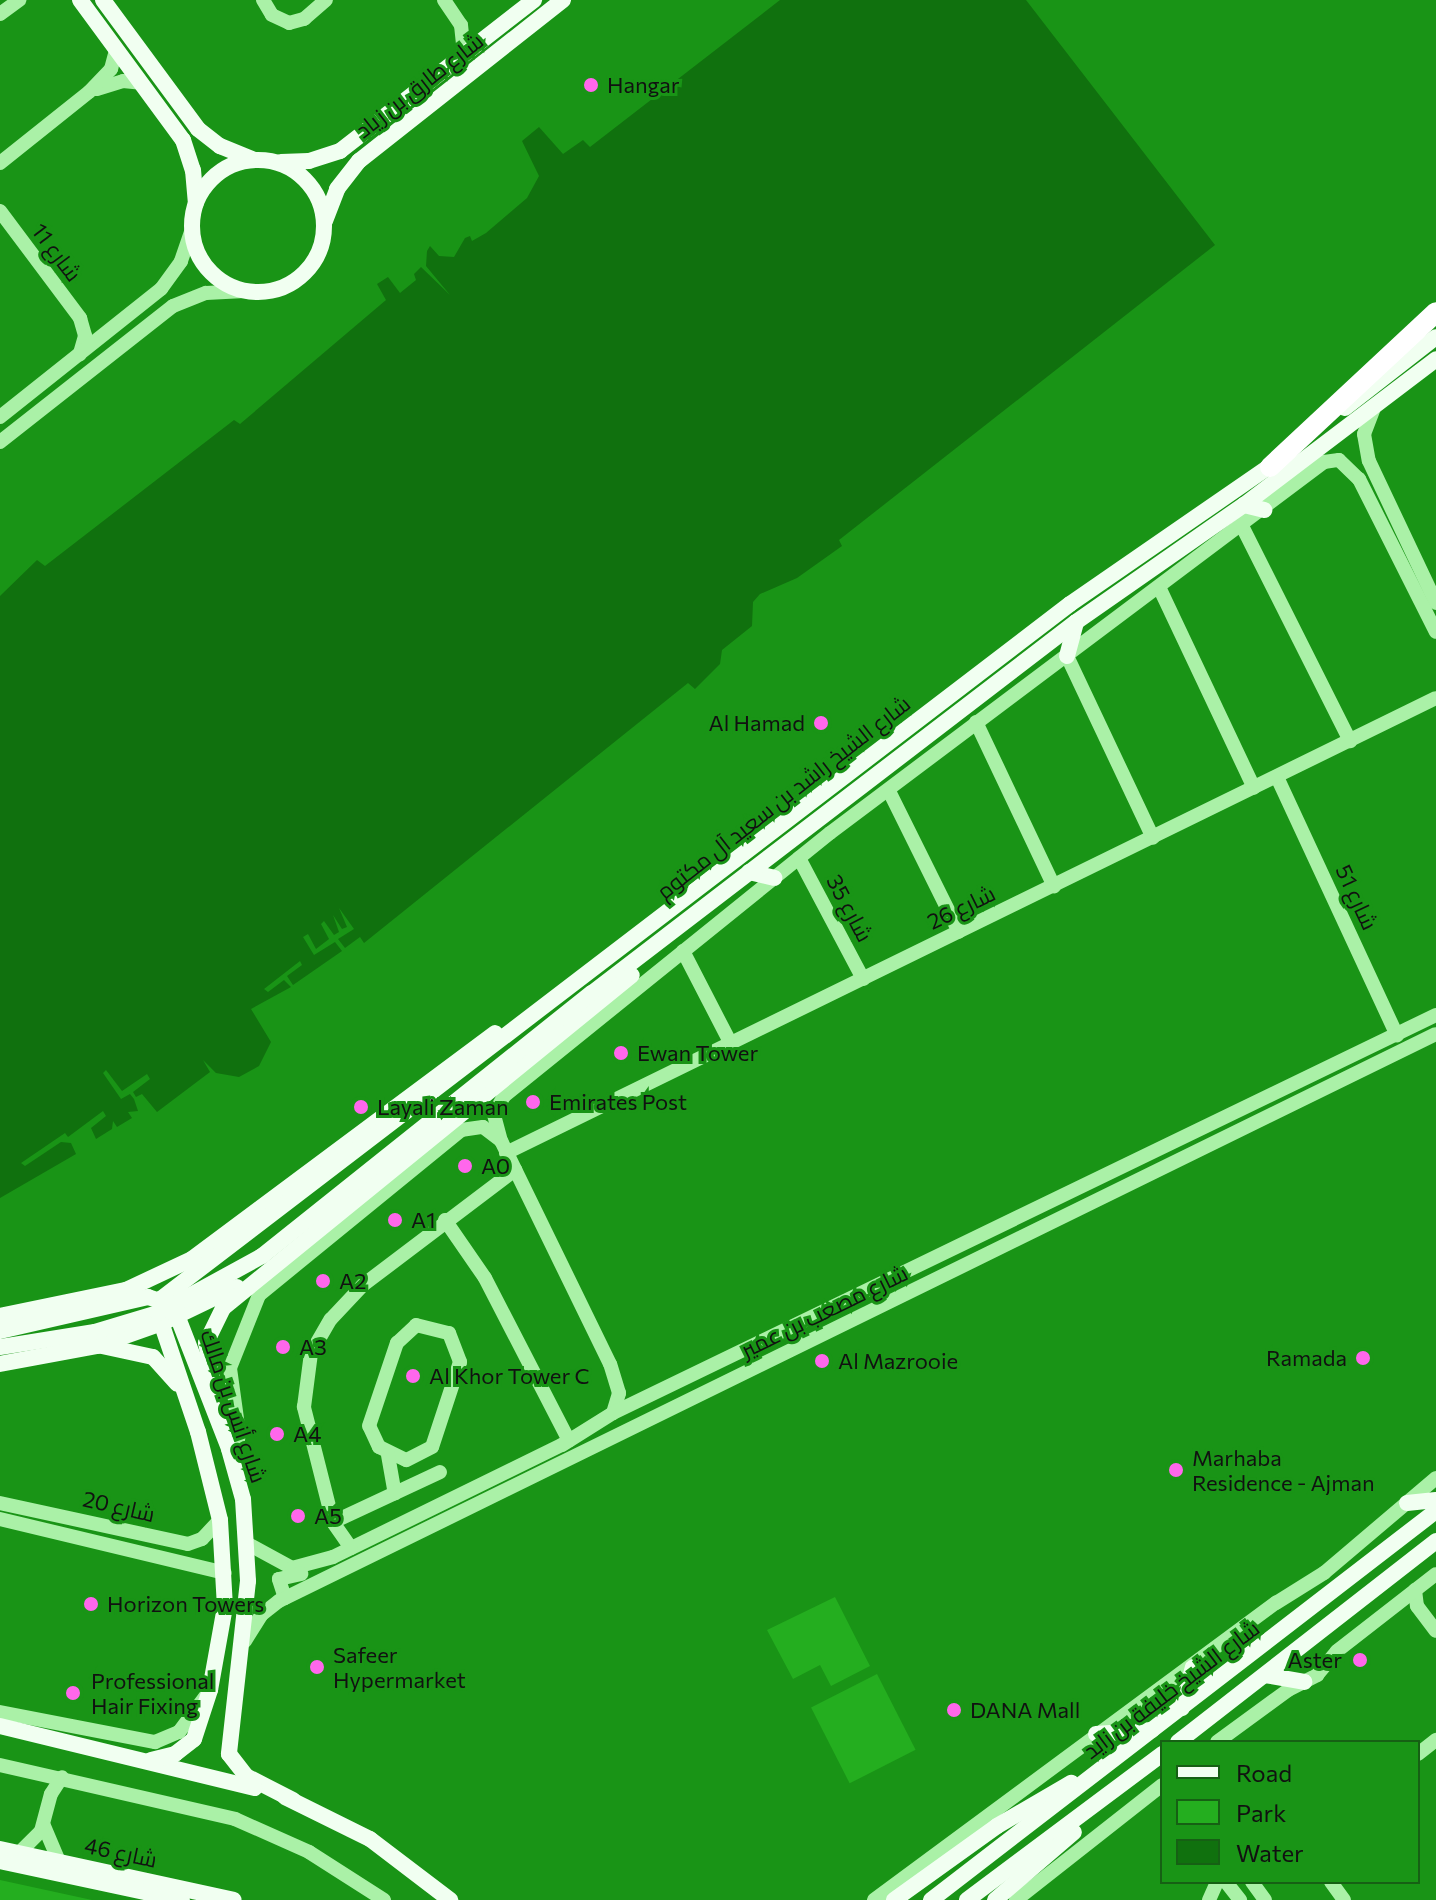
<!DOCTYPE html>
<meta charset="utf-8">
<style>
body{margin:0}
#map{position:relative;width:1436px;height:1900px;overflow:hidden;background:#199416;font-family:Commissioner,Cairo,sans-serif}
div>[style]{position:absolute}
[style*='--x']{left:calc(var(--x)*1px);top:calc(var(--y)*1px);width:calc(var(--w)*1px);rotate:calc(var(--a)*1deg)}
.green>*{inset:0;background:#24ae1f;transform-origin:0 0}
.water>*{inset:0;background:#10710e}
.minor>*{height:14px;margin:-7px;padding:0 7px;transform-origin:7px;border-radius:7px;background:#aaf1a7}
.major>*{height:16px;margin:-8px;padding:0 8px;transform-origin:8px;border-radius:8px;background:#f1fff1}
.major>.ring{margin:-8px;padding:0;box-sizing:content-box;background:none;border:16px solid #f1fff1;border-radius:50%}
.highway>*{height:20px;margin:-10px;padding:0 10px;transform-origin:10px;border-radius:10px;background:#fff}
.major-bridge>*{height:16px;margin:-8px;padding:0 8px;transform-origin:8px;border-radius:8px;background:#f1fff1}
.dots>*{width:22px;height:22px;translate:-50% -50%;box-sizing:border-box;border:4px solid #199416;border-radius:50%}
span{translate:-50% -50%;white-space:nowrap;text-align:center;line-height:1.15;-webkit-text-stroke:6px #199416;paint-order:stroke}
.street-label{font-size:22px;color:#111}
.poi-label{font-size:22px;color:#111}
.left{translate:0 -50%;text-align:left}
.right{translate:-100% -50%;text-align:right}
.legend{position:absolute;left:1160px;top:1740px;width:260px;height:144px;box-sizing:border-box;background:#199416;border:2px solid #166014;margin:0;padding:10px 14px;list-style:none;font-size:24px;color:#111}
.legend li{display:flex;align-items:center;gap:16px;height:40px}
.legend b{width:40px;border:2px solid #166014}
</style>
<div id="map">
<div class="green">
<div style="clip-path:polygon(835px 1597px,870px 1666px,831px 1686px,820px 1665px,793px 1679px,767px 1630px)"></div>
<div style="left:877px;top:1674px;width:85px;height:74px;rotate:63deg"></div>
<div style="clip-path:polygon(0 1880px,92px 1900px,0 1900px)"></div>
</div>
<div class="water">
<div style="clip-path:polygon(780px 0,1026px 0,1215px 245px,839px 540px,842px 546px,797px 578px,760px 594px,753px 602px,752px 626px,722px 650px,720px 664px,695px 689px,688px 683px,364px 943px,360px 937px,345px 948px,338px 939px,354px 929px,339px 908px,347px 927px,342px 929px,333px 915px,339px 932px,334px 935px,324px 921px,321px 924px,329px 939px,316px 949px,308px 934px,303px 937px,314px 955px,335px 942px,342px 951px,293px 985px,287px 976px,302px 965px,300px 961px,264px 989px,268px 992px,284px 980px,291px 987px,251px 1009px,271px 1042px,259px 1066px,239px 1077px,216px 1073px,203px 1060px,210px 1072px,157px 1112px,142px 1094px,136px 1097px,133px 1092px,150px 1079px,147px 1074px,122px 1091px,106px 1070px,103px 1073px,121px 1099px,130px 1094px,134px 1099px,138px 1111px,128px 1112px,132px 1118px,117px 1127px,113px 1121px,112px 1129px,96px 1139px,91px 1128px,106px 1116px,103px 1111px,68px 1137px,65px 1133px,21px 1163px,25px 1166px,61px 1142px,71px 1143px,76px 1154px,0 1198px,0 596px,37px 560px,45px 566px,234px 420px,240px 424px,386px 300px,377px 284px,388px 277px,400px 293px,416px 280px,414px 274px,421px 267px,450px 295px,426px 266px,427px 251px,430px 246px,439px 256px,454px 257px,465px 238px,470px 236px,472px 241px,486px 233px,527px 198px,539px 176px,522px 141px,539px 127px,563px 154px,583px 140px,590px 147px)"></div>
</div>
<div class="minor">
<div style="--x:263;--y:0;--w:17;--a:59"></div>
<div style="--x:272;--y:15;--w:19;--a:25"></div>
<div style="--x:289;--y:23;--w:16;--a:-15"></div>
<div style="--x:304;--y:19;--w:29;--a:-41"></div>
<div style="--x:444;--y:0;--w:30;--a:56"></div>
<div style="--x:461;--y:25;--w:30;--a:84"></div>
<div style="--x:0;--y:14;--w:24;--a:-36"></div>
<div style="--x:97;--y:89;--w:27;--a:-17"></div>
<div style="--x:123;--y:81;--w:18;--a:6"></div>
<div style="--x:0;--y:163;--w:114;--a:-38.6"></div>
<div style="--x:89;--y:92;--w:32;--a:-46"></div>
<div style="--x:111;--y:69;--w:20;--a:-75"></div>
<div style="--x:0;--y:211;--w:134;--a:53.2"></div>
<div style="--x:80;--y:318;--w:19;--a:74"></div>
<div style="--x:85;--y:336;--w:19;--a:106"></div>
<div style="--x:1374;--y:408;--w:28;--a:111"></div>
<div style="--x:1364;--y:434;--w:27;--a:80"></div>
<div style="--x:1369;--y:461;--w:157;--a:64.7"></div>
<div style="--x:0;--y:417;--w:206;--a:-38.5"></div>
<div style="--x:161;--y:289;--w:34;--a:-54"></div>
<div style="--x:181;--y:261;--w:34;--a:-71"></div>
<div style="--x:0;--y:442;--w:220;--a:-38.2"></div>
<div style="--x:173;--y:306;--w:35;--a:-22"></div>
<div style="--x:206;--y:293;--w:34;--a:-3"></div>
<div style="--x:1242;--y:526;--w:241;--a:63.3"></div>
<div style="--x:1159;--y:587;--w:222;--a:64.7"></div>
<div style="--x:1067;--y:656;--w:201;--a:64.7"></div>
<div style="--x:976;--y:722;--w:182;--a:64.6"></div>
<div style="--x:1277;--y:777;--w:285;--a:65.1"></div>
<div style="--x:889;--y:791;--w:157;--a:63.6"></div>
<div style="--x:799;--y:858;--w:137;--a:62.1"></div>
<div style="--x:683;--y:951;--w:105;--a:62.7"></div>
<div style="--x:506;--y:1153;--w:1035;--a:-26.07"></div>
<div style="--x:445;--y:1220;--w:70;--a:55.4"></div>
<div style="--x:485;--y:1278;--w:183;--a:62.7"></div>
<div style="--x:416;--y:1325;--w:34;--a:14"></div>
<div style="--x:449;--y:1333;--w:31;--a:69"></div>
<div style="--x:460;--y:1362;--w:89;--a:108.2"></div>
<div style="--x:432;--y:1447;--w:29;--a:153"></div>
<div style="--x:406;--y:1460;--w:30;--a:-154"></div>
<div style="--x:379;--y:1447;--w:23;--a:-115"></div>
<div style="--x:369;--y:1426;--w:88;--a:-71.4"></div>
<div style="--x:397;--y:1343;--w:26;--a:-43"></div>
<div style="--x:613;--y:1413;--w:21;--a:-73"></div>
<div style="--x:619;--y:1393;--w:30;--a:-107"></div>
<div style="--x:610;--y:1364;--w:248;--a:-116"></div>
<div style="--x:501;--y:1141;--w:28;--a:-105"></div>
<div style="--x:494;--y:1114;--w:21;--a:-61"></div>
<div style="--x:504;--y:1096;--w:419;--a:-38.9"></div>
<div style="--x:830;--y:833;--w:618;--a:-36.91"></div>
<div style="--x:1324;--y:462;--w:15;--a:-8"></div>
<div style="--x:1339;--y:460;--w:28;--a:44"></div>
<div style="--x:1359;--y:479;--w:171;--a:63.3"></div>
<div style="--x:388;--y:1455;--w:39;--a:80"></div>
<div style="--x:234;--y:1465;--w:32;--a:-81"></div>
<div style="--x:239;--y:1433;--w:66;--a:-97.9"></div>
<div style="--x:230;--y:1368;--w:79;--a:-68.3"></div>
<div style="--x:259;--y:1295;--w:261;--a:-39.2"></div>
<div style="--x:461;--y:1130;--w:22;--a:-8"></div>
<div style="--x:483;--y:1127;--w:21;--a:37"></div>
<div style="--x:0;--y:1503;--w:192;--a:12.3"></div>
<div style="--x:188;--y:1544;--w:15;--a:-20"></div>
<div style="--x:202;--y:1539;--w:26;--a:-47"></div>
<div style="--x:0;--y:1519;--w:231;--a:13.5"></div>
<div style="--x:333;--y:1522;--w:118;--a:-25"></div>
<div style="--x:248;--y:1544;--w:50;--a:28.6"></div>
<div style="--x:292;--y:1568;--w:42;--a:-15"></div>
<div style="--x:333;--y:1557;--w:255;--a:-26.1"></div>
<div style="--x:562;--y:1445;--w:60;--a:-32.1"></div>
<div style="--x:613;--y:1413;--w:914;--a:-25.81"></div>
<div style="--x:351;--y:1548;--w:32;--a:-125"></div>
<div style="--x:333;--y:1522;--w:119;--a:-104.2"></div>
<div style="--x:304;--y:1407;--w:54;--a:-82.6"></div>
<div style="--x:311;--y:1353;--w:39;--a:-60"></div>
<div style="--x:331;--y:1319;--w:47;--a:-46.7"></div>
<div style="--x:363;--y:1285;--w:191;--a:-37.1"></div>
<div style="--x:1415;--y:1590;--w:16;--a:83"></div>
<div style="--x:1417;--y:1606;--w:31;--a:53"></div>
<div style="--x:285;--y:1598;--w:20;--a:-108"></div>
<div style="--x:279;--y:1579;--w:23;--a:-13"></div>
<div style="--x:245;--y:1641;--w:31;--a:-58"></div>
<div style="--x:261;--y:1615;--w:23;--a:-38"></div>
<div style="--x:279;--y:1601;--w:1288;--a:-26.11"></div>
<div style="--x:0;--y:1712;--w:158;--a:11"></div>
<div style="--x:155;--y:1742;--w:26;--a:-23"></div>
<div style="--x:179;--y:1732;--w:44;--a:-53.4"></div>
<div style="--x:1217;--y:1742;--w:88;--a:-36.2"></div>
<div style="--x:1288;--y:1690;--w:33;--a:-27"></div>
<div style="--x:1317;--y:1675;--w:31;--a:-50"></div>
<div style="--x:1337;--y:1651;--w:125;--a:-37.9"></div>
<div style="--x:1418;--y:1754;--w:23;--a:-38"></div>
<div style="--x:0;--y:1765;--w:241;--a:12.9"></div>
<div style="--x:235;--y:1819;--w:81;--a:24"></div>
<div style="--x:309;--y:1852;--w:89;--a:32.6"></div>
<div style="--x:44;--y:1826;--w:39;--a:67"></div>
<div style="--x:19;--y:1853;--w:31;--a:-45"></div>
<div style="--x:41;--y:1831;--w:38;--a:-75"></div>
<div style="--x:51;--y:1794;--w:20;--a:-57"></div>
<div style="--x:1226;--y:1882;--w:23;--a:52"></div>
<div style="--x:1252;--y:1882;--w:22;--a:54"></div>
<div style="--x:1331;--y:1882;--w:22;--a:54"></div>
<div style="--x:874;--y:1900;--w:500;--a:-36.5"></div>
<div style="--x:1276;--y:1603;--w:57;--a:-32"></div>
<div style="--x:1324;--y:1573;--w:147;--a:-40.3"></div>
<div style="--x:1016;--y:1900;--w:186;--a:-38.2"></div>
<div style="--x:1209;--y:1900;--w:20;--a:-66"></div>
</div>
<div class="major">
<div style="--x:80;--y:0;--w:174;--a:53.7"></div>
<div style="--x:183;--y:140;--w:32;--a:72"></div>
<div style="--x:193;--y:170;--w:33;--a:85"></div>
<div style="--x:103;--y:0;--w:160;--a:53.6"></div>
<div style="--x:198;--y:129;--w:28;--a:38"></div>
<div style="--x:220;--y:146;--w:35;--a:22"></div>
<div class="ring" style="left:192px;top:160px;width:116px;height:116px"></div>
<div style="--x:281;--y:162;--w:28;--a:-2"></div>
<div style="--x:309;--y:161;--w:33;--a:-18"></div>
<div style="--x:340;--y:151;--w:246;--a:-37.9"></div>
<div style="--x:325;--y:221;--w:34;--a:-69"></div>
<div style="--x:337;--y:189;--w:36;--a:-52"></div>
<div style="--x:359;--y:161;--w:260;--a:-38.3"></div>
<div style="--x:1345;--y:408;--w:115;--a:-38"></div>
<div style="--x:1244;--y:505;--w:21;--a:14"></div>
<div style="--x:1067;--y:656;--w:35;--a:-75"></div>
<div style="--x:749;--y:872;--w:26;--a:13"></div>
<div style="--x:592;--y:993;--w:610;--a:-37.47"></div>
<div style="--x:1076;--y:622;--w:205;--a:-34.9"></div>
<div style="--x:1244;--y:505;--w:241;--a:-37.2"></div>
<div style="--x:0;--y:1316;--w:129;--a:-11.7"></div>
<div style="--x:126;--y:1290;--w:73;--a:-25.2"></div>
<div style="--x:192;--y:1259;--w:378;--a:-36.7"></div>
<div style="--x:0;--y:1331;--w:152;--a:-12.9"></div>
<div style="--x:148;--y:1297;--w:26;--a:18"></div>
<div style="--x:173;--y:1305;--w:155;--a:68.7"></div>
<div style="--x:229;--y:1449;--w:52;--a:74.4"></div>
<div style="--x:243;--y:1499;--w:82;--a:86.5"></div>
<div style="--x:248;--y:1581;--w:174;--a:96.3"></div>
<div style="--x:229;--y:1754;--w:28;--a:52"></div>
<div style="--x:246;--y:1776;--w:53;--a:27.1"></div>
<div style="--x:102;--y:1346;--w:52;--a:12.2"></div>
<div style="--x:153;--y:1357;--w:36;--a:48"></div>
<div style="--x:0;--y:1347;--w:96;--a:-9"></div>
<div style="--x:0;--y:1364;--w:99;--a:-10.5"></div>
<div style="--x:97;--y:1346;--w:69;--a:-19.5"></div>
<div style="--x:162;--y:1323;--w:83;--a:-25.6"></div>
<div style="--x:212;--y:1376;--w:34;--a:-100"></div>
<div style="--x:206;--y:1343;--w:39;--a:-64"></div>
<div style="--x:223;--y:1308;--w:527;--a:-39.15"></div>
<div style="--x:1407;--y:1503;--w:29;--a:-6"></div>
<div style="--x:1265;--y:1675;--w:40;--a:10"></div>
<div style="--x:1182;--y:1708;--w:42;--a:-75"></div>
<div style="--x:0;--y:1726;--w:262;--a:13.7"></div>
<div style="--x:1096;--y:1734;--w:56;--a:-4.1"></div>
<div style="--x:1178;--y:1742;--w:327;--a:-37.9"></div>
<div style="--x:151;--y:1760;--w:25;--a:-14"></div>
<div style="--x:175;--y:1754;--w:24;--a:-38"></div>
<div style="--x:194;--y:1739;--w:52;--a:-71.9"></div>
<div style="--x:210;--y:1690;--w:84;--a:-79.8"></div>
<div style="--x:225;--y:1607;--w:87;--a:-93.3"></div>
<div style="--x:220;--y:1520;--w:91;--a:-104"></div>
<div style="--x:198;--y:1432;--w:122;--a:-108.6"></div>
<div style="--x:159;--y:1316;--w:18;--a:-81"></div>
<div style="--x:162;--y:1298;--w:1143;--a:-37.39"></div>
<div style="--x:1070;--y:604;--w:255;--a:-34.6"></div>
<div style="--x:285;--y:1797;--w:95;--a:26.3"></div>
<div style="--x:370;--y:1839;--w:101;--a:37.3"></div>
<div style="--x:0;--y:1849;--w:239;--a:12.3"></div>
<div style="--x:0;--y:1861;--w:186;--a:12.1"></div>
<div style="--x:894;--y:1900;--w:127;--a:-35.7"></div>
<div style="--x:997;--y:1826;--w:86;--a:-30.2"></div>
<div style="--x:931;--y:1900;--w:637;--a:-37.61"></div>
<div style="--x:967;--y:1900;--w:244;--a:-36.8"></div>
<div style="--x:995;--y:1900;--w:104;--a:-40.7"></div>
</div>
<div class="highway">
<div style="--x:1270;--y:467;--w:227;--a:-43"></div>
</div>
<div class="major-bridge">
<div style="--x:95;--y:1332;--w:66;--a:-16.8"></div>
<div style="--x:158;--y:1313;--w:119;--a:-28.7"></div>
<div style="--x:262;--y:1256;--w:422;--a:-38.6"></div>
</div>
<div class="dots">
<div style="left:591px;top:85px;background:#ff67ec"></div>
<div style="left:821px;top:723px;background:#ff67ec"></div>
<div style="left:621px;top:1053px;background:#ff67ec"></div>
<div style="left:533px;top:1102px;background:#ff67ec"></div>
<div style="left:361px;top:1107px;background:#ff67ec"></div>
<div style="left:465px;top:1166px;background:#ff67ec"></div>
<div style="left:395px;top:1220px;background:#ff67ec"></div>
<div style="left:323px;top:1281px;background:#ff67ec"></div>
<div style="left:283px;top:1347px;background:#ff67ec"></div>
<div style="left:1363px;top:1358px;background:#ff67ec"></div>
<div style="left:822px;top:1361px;background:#ff67ec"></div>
<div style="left:413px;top:1376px;background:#ff67ec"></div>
<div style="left:277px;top:1434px;background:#ff67ec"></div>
<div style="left:1176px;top:1470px;background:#ff67ec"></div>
<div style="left:298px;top:1516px;background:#ff67ec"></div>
<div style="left:91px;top:1604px;background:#ff67ec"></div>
<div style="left:1360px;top:1660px;background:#ff67ec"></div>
<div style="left:317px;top:1667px;background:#ff67ec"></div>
<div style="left:73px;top:1693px;background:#ff67ec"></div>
<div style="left:954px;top:1710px;background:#ff67ec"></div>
</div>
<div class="street-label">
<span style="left:419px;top:85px;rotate:-38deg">شارع طارق بن زياد</span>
<span style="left:57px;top:252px;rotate:53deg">شارع 11</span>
<span style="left:783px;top:797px;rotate:-38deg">شارع الشيخ راشد بن سعيد آل مكتوم</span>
<span style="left:1357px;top:897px;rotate:65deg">شارع 51</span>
<span style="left:961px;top:907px;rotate:-26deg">شارع 26</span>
<span style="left:850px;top:908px;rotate:62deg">شارع 35</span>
<span style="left:824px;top:1311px;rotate:-26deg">شارع مصعب بن عمير</span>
<span style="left:234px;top:1406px;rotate:71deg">شارع أنس بن مالك</span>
<span style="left:119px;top:1506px;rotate:13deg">شارع 20</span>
<span style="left:1171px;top:1689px;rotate:-37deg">شارع الشيخ خليفة بن زايد</span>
<span style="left:121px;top:1852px;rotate:12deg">شارع 46</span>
</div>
<div class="poi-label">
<span class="left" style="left:607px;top:85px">Hangar</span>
<span class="right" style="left:805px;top:723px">Al Hamad</span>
<span class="left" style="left:637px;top:1053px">Ewan Tower</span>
<span class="left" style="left:549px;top:1102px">Emirates Post</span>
<span class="left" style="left:377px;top:1107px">Layali Zaman</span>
<span class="left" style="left:481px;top:1166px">A0</span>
<span class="left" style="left:411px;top:1220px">A1</span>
<span class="left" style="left:339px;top:1281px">A2</span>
<span class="left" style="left:299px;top:1347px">A3</span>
<span class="right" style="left:1347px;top:1358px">Ramada</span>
<span class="left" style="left:838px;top:1361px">Al Mazrooie</span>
<span class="left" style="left:429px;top:1376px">Al Khor Tower C</span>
<span class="left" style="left:293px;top:1434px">A4</span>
<span class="left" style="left:1192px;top:1470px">Marhaba<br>Residence - Ajman</span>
<span class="left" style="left:314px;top:1516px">A5</span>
<span class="left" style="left:107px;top:1604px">Horizon Towers</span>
<span class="left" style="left:333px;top:1667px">Safeer<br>Hypermarket</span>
<span class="right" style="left:1342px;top:1660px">Aster</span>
<span class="left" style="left:91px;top:1693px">Professional<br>Hair Fixing</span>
<span class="left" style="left:970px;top:1710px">DANA Mall</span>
</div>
<ul class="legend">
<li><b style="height:10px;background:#f1fff1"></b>Road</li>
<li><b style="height:22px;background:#24ae1f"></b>Park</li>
<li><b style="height:22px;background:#10710e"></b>Water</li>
</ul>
</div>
